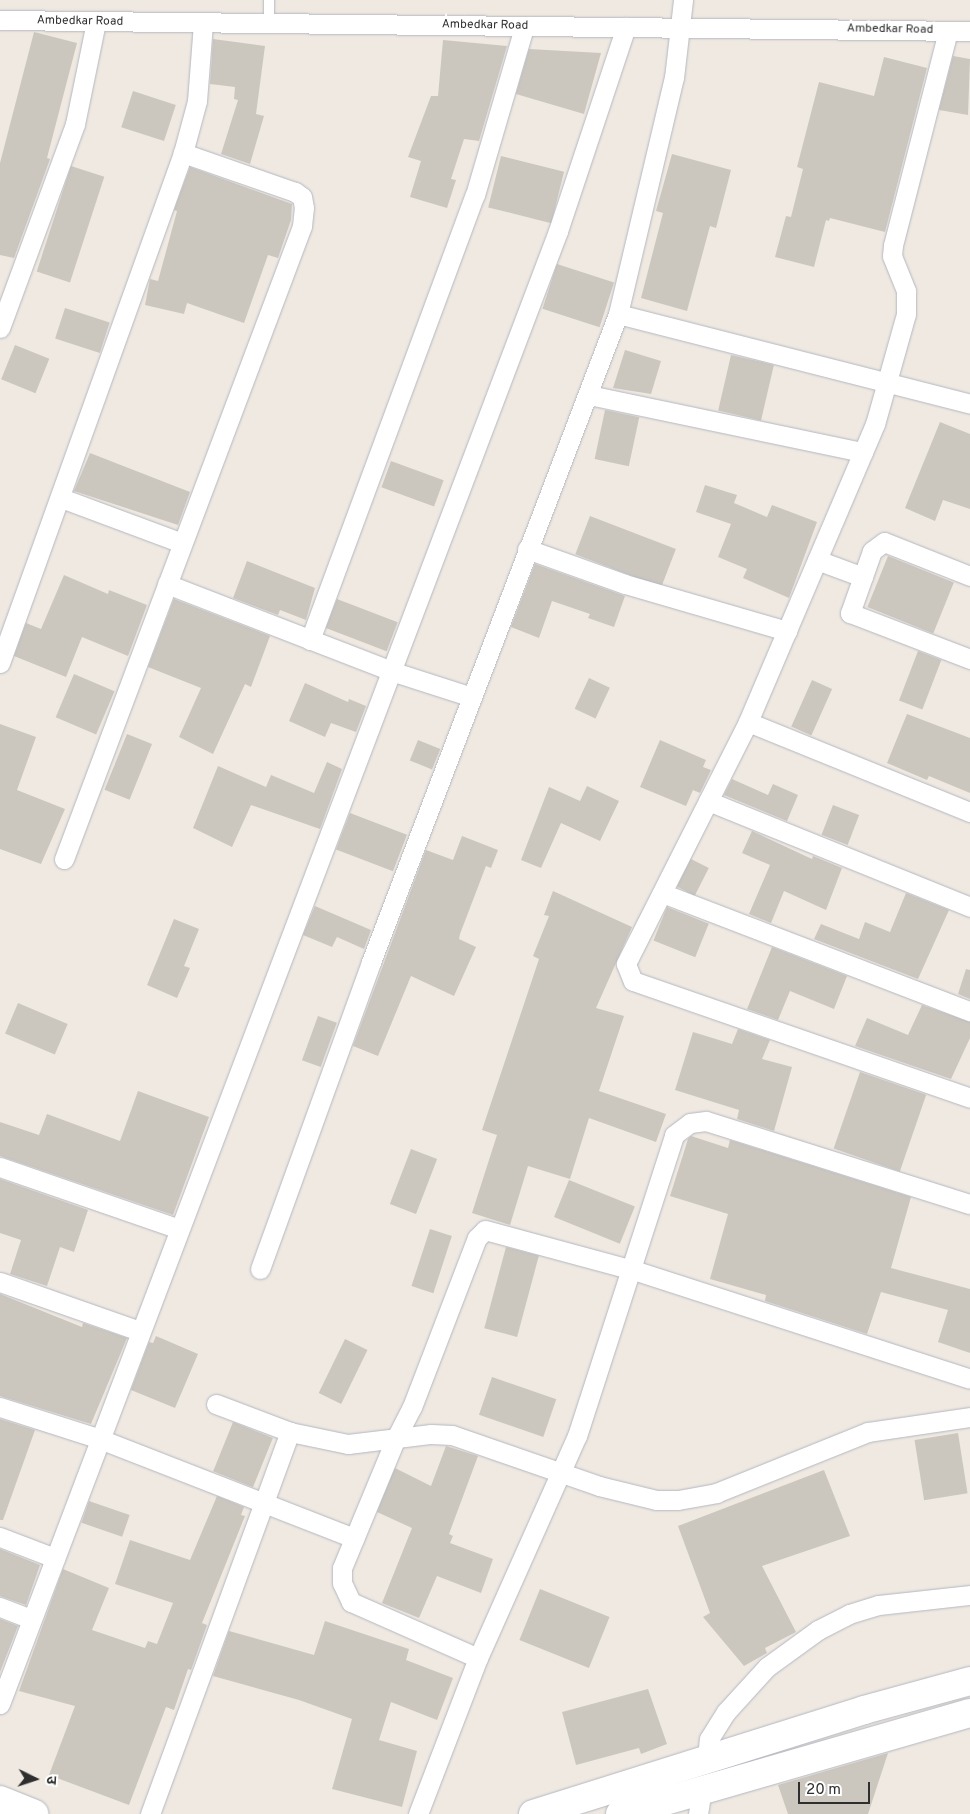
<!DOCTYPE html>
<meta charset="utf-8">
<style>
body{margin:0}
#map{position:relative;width:970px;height:1814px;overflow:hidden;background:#efe9e1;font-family:Overpass,"Noto Sans Devanagari",sans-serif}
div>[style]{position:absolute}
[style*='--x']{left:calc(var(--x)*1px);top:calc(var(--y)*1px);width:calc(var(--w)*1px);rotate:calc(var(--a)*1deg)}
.building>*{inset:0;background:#cbc7bf;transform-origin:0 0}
.roads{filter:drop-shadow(0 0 1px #b4b7c1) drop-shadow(0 0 1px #b4b7c1)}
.lane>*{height:10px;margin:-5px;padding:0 5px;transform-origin:5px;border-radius:5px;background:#fff}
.street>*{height:19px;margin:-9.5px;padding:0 9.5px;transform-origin:9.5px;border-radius:9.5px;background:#fff}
.secondary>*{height:28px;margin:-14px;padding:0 14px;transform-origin:14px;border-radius:14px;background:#fff}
span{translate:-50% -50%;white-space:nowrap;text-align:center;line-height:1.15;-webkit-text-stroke:4.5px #fff;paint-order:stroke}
.street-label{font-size:12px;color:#2e2e2e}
.north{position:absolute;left:10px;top:1754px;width:50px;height:50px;-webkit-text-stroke:4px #fff;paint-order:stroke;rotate:94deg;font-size:14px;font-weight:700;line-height:20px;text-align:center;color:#2e2e2e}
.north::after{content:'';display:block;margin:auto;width:18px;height:22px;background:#2e2e2e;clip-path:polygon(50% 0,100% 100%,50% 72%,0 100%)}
.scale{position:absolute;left:798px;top:1782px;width:72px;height:22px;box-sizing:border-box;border:2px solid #2e2e2e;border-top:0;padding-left:6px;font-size:15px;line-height:18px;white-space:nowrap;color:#2e2e2e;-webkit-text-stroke:4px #fff;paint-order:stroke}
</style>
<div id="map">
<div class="building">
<div style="clip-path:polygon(34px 32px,77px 43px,47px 158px,50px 159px,14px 258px,0 255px,0 163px)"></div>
<div style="clip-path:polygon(213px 39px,265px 46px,256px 114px,264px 116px,250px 164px,221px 154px,238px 100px,234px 99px,235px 87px,210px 84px)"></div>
<div style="clip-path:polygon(443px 40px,507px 46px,479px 141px,464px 139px,451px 179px,456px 180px,447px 208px,410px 197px,421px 161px,408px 157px,431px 96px,438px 96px)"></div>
<div style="clip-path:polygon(529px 49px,601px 53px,584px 114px,516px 94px)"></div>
<div style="clip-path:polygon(953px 56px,970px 59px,968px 115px,939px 110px)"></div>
<div style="clip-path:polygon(884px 57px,927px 68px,885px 232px,830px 218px,829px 221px,826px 220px,814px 267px,775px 257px,786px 216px,791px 217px,803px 169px,797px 167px,819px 82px,874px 96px)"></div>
<div style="left:133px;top:91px;width:45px;height:38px;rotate:18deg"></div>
<div style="clip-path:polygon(672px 154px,731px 170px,716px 228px,710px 226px,687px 311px,641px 298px,663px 213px,656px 211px)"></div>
<div style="left:501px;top:156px;width:65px;height:53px;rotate:14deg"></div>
<div style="left:71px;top:166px;width:35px;height:111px;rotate:18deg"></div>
<div style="clip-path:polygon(190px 167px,292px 204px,291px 220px,278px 258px,268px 255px,244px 323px,187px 303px,184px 314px,145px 305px,150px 279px,158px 281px,177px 211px,174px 210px)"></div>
<div style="left:557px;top:264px;width:60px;height:47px;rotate:18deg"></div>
<div style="left:65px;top:308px;width:47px;height:32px;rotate:18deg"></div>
<div style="left:15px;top:345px;width:37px;height:37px;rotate:22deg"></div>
<div style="clip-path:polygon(625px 350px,661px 361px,651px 394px,613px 388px)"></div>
<div style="left:731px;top:355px;width:44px;height:57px;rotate:13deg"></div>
<div style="left:605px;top:410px;width:35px;height:50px;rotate:12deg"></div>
<div style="clip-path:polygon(940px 422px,970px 434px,970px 509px,943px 500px,935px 521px,905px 508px)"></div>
<div style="clip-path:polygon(90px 453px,190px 492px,178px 525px,74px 491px)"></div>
<div style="left:391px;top:461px;width:56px;height:28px;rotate:20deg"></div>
<div style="clip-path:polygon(705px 485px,737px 495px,734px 503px,767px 517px,772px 505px,817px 522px,789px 598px,743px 578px,747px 569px,718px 557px,731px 524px,696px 512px)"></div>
<div style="left:590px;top:516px;width:92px;height:41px;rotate:21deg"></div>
<div style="left:888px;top:556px;width:71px;height:55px;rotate:22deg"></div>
<div style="clip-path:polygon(247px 561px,315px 588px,306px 620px,280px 610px,278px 615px,233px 598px)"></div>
<div style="clip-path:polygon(535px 564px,625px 596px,614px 627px,588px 618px,590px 614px,552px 601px,539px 638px,511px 627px)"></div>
<div style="clip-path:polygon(64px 575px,108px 594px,109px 590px,147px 605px,128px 656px,82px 637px,66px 677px,14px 656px,26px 623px,41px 629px)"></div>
<div style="clip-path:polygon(174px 599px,270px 636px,251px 687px,245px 684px,213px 754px,179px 737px,201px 688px,148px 667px)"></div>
<div style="left:337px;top:599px;width:65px;height:31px;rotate:21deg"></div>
<div style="left:918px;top:651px;width:25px;height:53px;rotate:21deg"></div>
<div style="left:74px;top:674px;width:44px;height:47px;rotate:23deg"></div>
<div style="left:589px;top:678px;width:23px;height:34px;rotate:25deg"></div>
<div style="left:812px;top:680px;width:22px;height:51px;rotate:24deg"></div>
<div style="clip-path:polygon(305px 683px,348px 702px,349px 699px,366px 706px,356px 732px,331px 723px,325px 737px,289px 721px)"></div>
<div style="clip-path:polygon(907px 714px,970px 738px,970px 793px,929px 776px,927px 780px,887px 763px)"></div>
<div style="clip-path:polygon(0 724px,36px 737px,17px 790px,65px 809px,41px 864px,0 849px)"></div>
<div style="left:127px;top:734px;width:27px;height:60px;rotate:22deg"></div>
<div style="left:418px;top:740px;width:24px;height:22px;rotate:22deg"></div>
<div style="clip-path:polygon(660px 740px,706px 760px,703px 767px,711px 770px,700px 793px,693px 790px,686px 806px,640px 787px)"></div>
<div style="clip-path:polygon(327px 762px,342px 769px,320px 829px,251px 805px,232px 847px,193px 828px,218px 766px,266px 787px,271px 775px,314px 793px)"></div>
<div style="clip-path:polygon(732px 779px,768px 795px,773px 784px,798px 795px,787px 821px,724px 795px)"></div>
<div style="clip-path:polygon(587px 786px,619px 801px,600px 841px,561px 823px,541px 868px,521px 860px,549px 787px,580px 801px)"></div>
<div style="left:833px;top:805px;width:28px;height:32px;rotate:21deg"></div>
<div style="left:350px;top:813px;width:61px;height:39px;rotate:21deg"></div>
<div style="clip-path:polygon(752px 831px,812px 859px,813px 856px,842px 868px,826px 910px,784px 891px,771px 923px,749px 914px,770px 865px,742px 853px)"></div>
<div style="clip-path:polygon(462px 836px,498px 850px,491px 868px,486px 866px,460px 934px,459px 939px,476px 947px,454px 996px,411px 976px,378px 1056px,353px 1046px,426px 850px,453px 860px)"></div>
<div style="left:691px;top:859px;width:20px;height:31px;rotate:27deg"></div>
<div style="clip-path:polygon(553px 891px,632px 927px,596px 1008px,624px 1016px,599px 1091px,666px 1114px,656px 1142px,589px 1118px,570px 1179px,528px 1166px,510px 1225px,472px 1213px,497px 1135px,482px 1130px,539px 959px,533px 956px,549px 916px,544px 915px)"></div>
<div style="clip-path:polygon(906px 893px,949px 910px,918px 979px,814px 939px,821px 924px,859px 939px,865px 922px,890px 932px)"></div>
<div style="clip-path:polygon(315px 906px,371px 930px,364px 949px,337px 937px,332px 947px,303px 935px)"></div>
<div style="left:667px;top:907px;width:45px;height:36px;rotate:22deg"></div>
<div style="clip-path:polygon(174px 919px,199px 929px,184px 966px,190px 968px,177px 998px,147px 985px)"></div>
<div style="clip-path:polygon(772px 947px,847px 976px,834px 1009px,790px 991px,778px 1020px,747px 1009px)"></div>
<div style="clip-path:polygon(966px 969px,970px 970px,970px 999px,958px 994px)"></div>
<div style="left:18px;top:1003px;width:54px;height:33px;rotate:23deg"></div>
<div style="clip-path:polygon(922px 1005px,970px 1022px,970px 1038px,951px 1079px,855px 1046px,867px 1018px,908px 1035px)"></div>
<div style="left:318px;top:1016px;width:20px;height:47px;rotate:20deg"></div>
<div style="clip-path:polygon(738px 1029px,770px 1040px,762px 1059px,792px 1067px,774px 1131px,737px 1119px,739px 1110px,675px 1090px,693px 1032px,732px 1044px)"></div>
<div style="left:860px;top:1072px;width:70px;height:81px;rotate:19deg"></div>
<div style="clip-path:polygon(138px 1091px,209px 1117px,173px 1215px,0 1156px,0 1122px,39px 1135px,47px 1114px,120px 1141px)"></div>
<div style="clip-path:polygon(691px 1136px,728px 1148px,730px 1140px,911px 1197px,891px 1268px,970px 1289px,970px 1353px,938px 1342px,948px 1310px,881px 1292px,867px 1334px,765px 1301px,766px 1295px,710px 1279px,728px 1214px,670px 1196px,688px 1139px)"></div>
<div style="left:411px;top:1149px;width:28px;height:59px;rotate:21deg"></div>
<div style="clip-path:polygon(0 1179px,88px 1210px,74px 1252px,60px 1247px,47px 1286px,10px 1274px,21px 1240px,0 1233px)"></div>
<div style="left:569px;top:1180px;width:71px;height:40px;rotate:22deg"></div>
<div style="left:430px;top:1229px;width:23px;height:60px;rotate:18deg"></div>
<div style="left:506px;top:1247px;width:34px;height:84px;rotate:15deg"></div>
<div style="clip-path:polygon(0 1294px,82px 1327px,83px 1323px,127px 1338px,91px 1424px,0 1396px)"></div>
<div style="clip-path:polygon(156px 1336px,198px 1354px,175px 1408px,131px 1390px,149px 1342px,153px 1343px)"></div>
<div style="left:345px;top:1339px;width:25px;height:60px;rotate:26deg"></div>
<div style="left:492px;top:1377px;width:68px;height:40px;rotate:19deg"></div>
<div style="clip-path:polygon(0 1419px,35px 1430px,3px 1520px,0 1520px)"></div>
<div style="left:233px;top:1422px;width:43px;height:53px;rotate:22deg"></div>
<div style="left:958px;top:1433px;width:61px;height:44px;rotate:81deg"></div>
<div style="clip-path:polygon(446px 1446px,478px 1456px,449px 1534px,453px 1536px,450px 1543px,493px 1559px,481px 1593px,437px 1576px,419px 1618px,382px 1603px,412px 1528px,377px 1512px,395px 1468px,431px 1486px)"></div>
<div style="clip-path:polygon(824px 1470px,850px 1536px,762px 1566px,796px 1632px,765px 1648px,767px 1653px,744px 1666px,703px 1617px,710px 1613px,678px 1526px)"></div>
<div style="clip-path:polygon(217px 1496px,244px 1507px,241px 1515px,245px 1516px,202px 1623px,207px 1625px,191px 1670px,188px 1669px,174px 1710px,166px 1707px,129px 1805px,49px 1775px,75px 1706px,19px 1691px,63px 1569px,109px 1588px,92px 1630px,145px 1648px,148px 1641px,157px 1644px,173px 1603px,115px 1584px,130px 1540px,190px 1560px)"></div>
<div style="left:89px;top:1501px;width:43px;height:23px;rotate:19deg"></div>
<div style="clip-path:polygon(0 1549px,40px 1565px,26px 1605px,0 1596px)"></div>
<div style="left:540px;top:1589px;width:75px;height:55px;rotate:22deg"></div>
<div style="clip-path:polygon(0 1619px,18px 1626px,0 1672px)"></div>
<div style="clip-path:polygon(325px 1621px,409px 1649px,406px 1660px,453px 1678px,437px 1720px,391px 1702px,379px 1740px,417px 1751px,402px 1807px,332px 1789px,352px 1719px,299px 1700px,213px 1676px,229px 1631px,314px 1655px)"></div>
<div style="clip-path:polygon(648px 1689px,667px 1744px,641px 1754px,639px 1748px,576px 1765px,562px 1712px)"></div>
<div style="clip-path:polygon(888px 1753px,868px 1814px,788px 1814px,778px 1785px)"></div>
</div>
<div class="roads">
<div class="lane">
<div style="--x:269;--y:24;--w:24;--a:-90"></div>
</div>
<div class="street">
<div style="--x:0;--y:20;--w:970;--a:0.65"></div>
<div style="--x:948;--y:31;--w:221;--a:104.4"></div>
<div style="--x:893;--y:245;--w:11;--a:95"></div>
<div style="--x:892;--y:256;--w:38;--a:68"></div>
<div style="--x:906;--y:291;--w:23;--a:90"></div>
<div style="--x:906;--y:314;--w:114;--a:105.7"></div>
<div style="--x:875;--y:424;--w:324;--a:113.1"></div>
<div style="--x:748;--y:722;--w:271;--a:116.8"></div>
<div style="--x:626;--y:964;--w:18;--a:68"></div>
<div style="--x:633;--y:981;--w:357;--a:19.1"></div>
<div style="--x:618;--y:314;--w:363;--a:14.3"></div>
<div style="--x:0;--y:328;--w:217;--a:-69.8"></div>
<div style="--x:75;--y:124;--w:104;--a:-78.4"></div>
<div style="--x:589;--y:395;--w:280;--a:11.8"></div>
<div style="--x:61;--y:498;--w:129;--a:20.4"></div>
<div style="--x:527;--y:549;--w:104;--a:19.7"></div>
<div style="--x:625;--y:584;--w:169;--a:16.2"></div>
<div style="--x:817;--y:560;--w:49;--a:20.3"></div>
<div style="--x:970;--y:576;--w:92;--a:-158.4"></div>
<div style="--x:884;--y:542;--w:15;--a:143"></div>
<div style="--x:872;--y:551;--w:66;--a:109.5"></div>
<div style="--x:850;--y:613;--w:129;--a:21"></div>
<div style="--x:167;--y:584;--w:240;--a:21.2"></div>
<div style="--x:391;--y:671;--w:85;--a:17.8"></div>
<div style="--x:310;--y:640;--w:475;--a:-69.7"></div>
<div style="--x:475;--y:195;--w:175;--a:-73.7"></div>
<div style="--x:0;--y:663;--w:542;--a:-70.26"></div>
<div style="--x:183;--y:153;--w:54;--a:-74.9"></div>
<div style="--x:197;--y:101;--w:78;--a:-85.6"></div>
<div style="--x:748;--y:722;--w:240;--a:22.1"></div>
<div style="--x:708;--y:801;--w:283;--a:22"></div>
<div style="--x:64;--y:859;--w:676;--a:-69.39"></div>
<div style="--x:302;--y:226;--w:18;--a:-84"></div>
<div style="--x:304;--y:208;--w:11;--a:-100"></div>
<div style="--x:302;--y:197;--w:9;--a:-144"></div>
<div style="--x:295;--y:192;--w:119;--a:-160.8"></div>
<div style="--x:662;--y:893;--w:330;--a:21"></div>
<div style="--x:0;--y:1167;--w:189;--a:19.1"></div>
<div style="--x:260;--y:1269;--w:326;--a:-70.1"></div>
<div style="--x:371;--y:962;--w:693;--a:-69.13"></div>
<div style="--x:618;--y:314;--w:243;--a:-76.7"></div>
<div style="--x:674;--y:78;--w:79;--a:-83.4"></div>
<div style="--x:0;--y:1282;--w:148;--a:19.3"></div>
<div style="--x:216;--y:1404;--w:79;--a:20.7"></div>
<div style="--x:290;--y:1432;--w:59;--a:11.7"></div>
<div style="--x:348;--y:1444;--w:84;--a:-6.9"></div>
<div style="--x:431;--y:1434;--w:21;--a:3"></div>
<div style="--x:452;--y:1435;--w:156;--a:19.1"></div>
<div style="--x:599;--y:1486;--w:59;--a:13.8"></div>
<div style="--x:656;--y:1500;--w:22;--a:0"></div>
<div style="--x:678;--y:1500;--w:39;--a:-10"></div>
<div style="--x:716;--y:1493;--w:164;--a:-21.9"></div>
<div style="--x:868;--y:1432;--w:103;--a:-8.4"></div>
<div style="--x:0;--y:1407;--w:105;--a:17.7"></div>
<div style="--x:100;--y:1439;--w:273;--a:21.3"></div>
<div style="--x:0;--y:1537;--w:59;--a:20.9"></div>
<div style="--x:0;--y:1607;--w:33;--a:21"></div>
<div style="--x:478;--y:1658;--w:139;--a:-156.2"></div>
<div style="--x:351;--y:1602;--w:21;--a:-115"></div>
<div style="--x:342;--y:1583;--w:15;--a:-90"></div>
<div style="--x:342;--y:1568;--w:139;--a:-67.5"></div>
<div style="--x:395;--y:1440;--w:37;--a:-63"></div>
<div style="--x:412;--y:1407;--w:181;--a:-69"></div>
<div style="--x:477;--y:1238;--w:11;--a:-45"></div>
<div style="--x:485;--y:1230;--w:150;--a:15.1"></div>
<div style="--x:630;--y:1269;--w:357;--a:17.9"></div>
<div style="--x:0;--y:1704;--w:1575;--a:-69.25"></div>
<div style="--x:558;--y:231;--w:215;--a:-71.6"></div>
<div style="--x:707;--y:1760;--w:21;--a:-85"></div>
<div style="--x:709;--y:1739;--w:32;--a:-58"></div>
<div style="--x:726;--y:1712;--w:61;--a:-47.7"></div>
<div style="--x:767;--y:1667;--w:63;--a:-36"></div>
<div style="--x:818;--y:1630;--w:35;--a:-27"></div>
<div style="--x:849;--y:1614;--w:31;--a:-17"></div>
<div style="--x:879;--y:1605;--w:92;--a:-6.3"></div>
<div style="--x:150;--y:1814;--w:407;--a:-69.9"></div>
<div style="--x:418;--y:1814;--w:167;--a:-69"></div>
<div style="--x:478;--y:1658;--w:243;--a:-66"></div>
<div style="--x:577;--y:1436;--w:316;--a:-72.1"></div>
<div style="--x:674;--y:1135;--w:20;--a:-37"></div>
<div style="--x:690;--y:1123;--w:16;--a:-7"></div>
<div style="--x:706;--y:1121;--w:277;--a:17.5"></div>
<div style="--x:698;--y:1814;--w:25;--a:-81"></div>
</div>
<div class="secondary">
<div style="--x:0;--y:1800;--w:37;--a:22"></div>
<div style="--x:533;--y:1814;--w:347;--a:-17.4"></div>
<div style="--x:864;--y:1710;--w:110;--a:-15.3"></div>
<div style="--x:620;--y:1814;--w:364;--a:-16.1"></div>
</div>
</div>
<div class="street-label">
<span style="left:80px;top:22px;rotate:1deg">Ambedkar Road</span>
<span style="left:485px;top:26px;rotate:1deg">Ambedkar Road</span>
<span style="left:890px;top:30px;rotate:1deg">Ambedkar Road</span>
</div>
<div class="north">उ</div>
<div class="scale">20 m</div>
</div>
